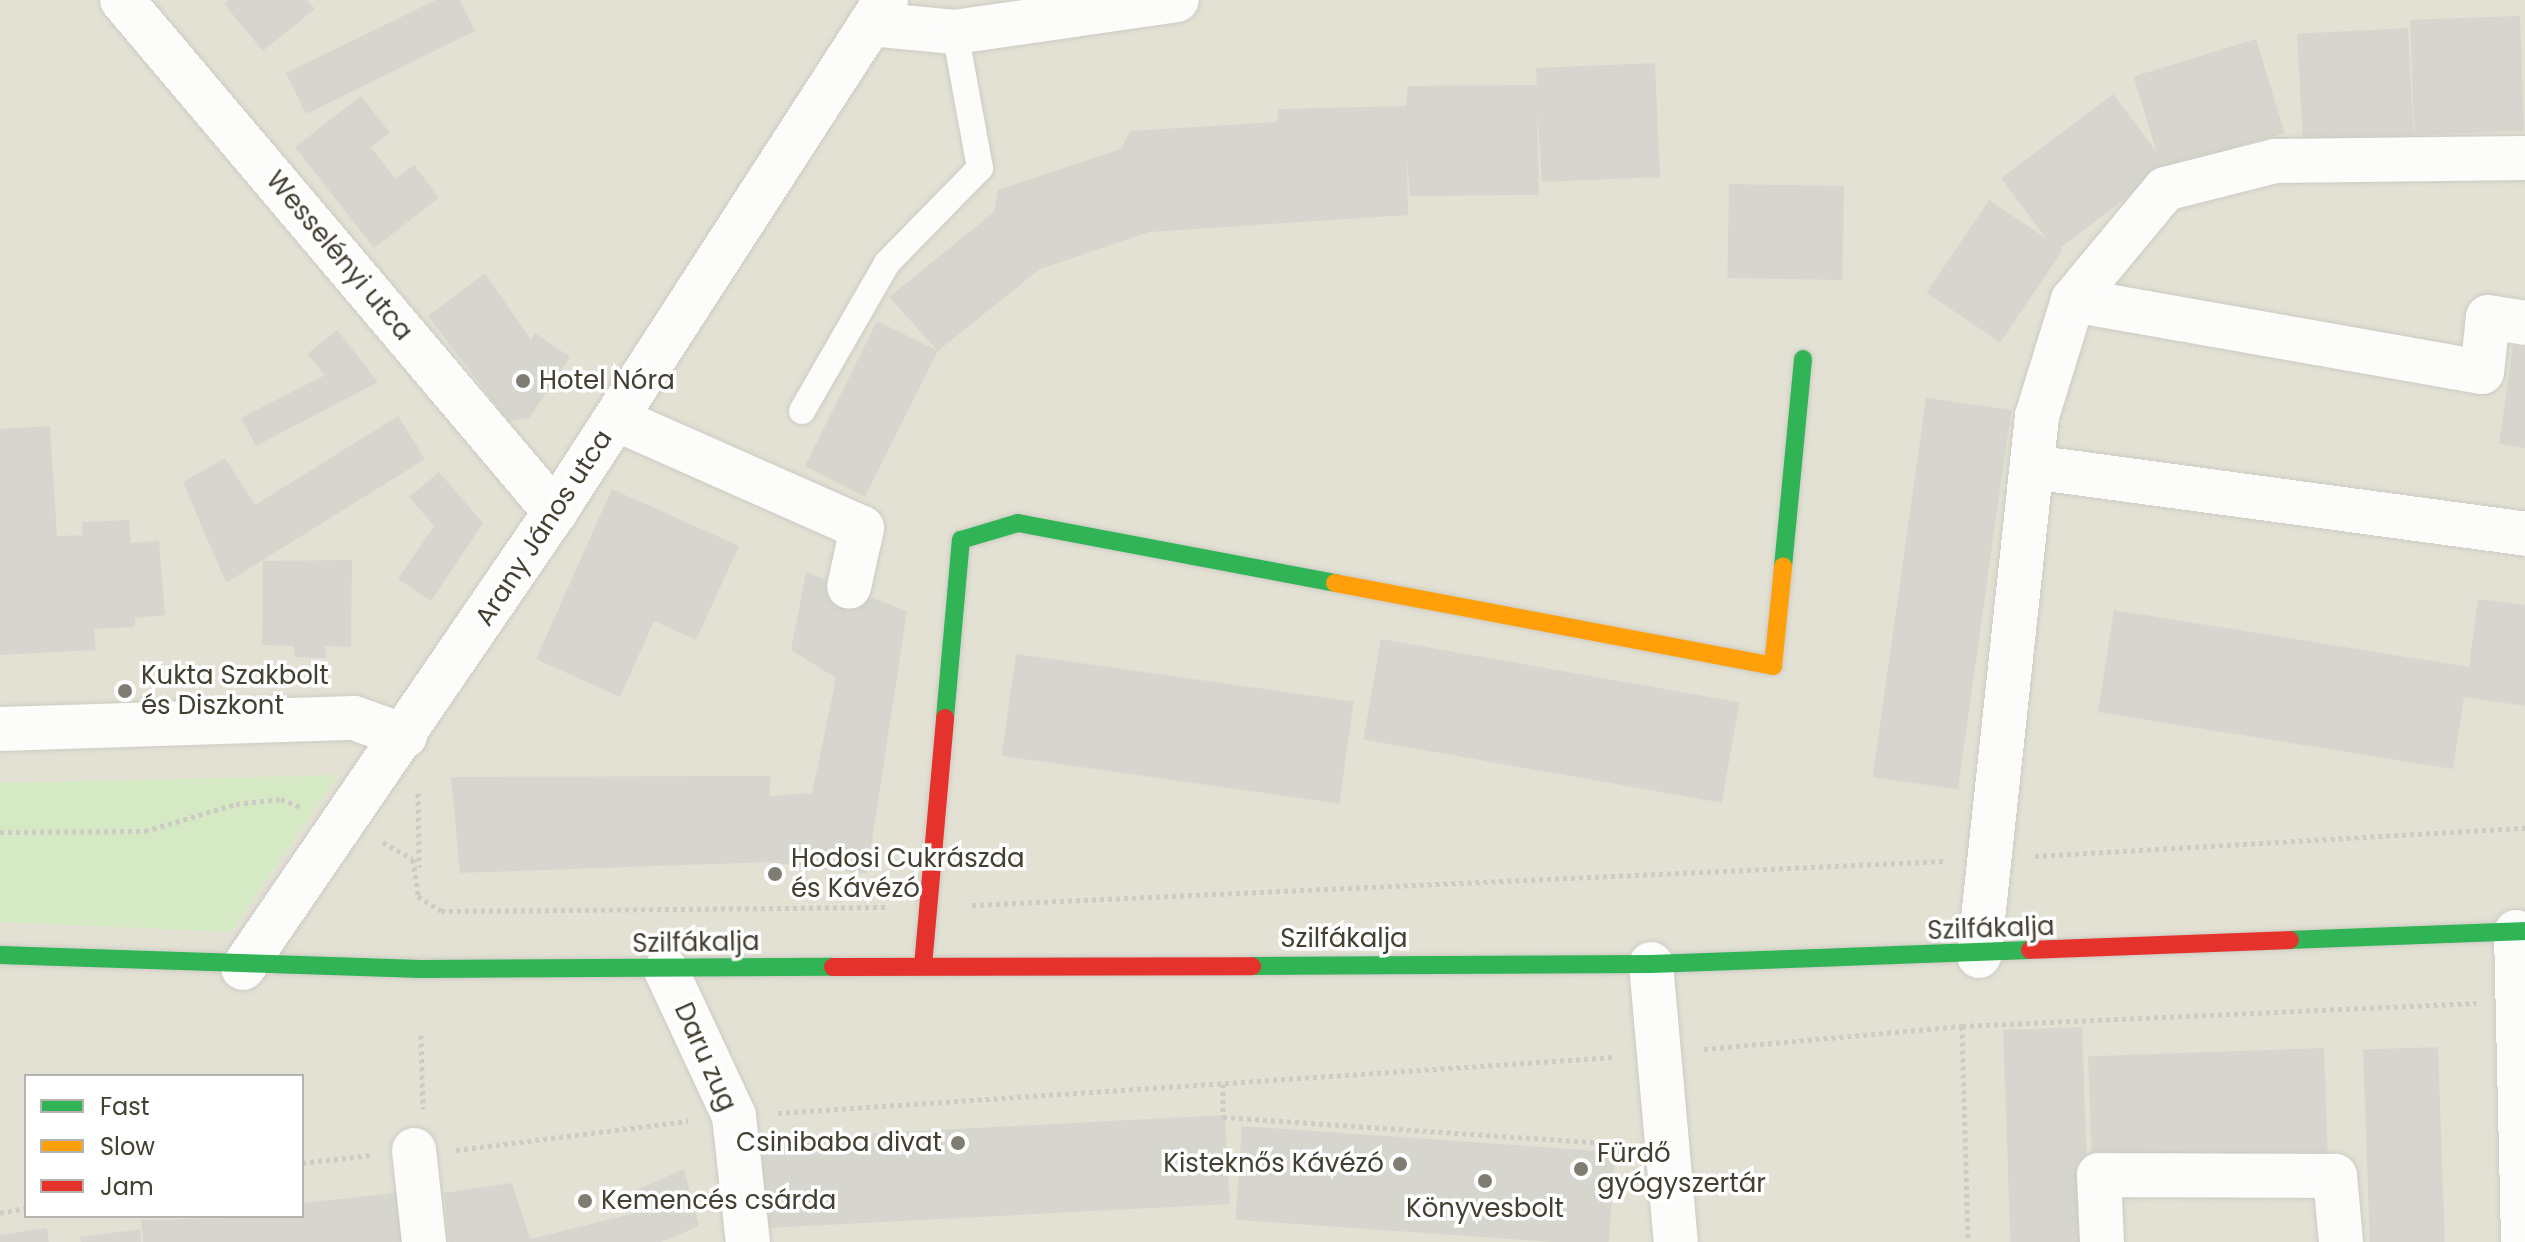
<!DOCTYPE html>
<meta charset="utf-8">
<style>
body{margin:0}
#map{position:relative;width:2525px;height:1242px;overflow:hidden;background:#eeede6;font-family:Poppins,sans-serif}
div>[style]{position:absolute}
[style*='--x']{left:calc(var(--x)*1px);top:calc(var(--y)*1px);width:calc(var(--w)*1px);rotate:calc(var(--a)*1deg)}
.residential>*{inset:0;background:#e3e1d3}
.green>*{inset:0;background:#d5eac4}
.building>*{inset:0;background:#d7d6ce;transform-origin:0 0}
.path>*{height:5px;margin-top:-2.5px;transform-origin:0;background:repeating-linear-gradient(90deg,#cccbc5 0 4px,transparent 0 8px)}
.roads{filter:drop-shadow(0 0 2px #cccbc4) drop-shadow(0 0 2px #cccbc4)}
.lane>*{height:26px;margin:-13px;padding:0 13px;transform-origin:13px;border-radius:13px;background:#fcfcfb}
.street>*{height:44px;margin:-22px;padding:0 22px;transform-origin:22px;border-radius:22px;background:#fcfcfb}
.fast>*{height:18px;margin:-9px;padding:0 9px;transform-origin:9px;border-radius:9px;background:#30b455}
.slow>*{height:18px;margin:-9px;padding:0 9px;transform-origin:9px;border-radius:9px;background:#ff9f0a}
.jam>*{height:18px;margin:-9px;padding:0 9px;transform-origin:9px;border-radius:9px;background:#e5322d}
.dots>*{width:22px;height:22px;translate:-50% -50%;box-sizing:border-box;border:4px solid #fff;border-radius:50%}
span{translate:-50% -50%;white-space:nowrap;text-align:center;line-height:1.15;-webkit-text-stroke:7px #fff;paint-order:stroke}
.street-label{font-size:26px;color:#434032}
.poi-label{font-size:26px;color:#434032}
.left{translate:0 -50%;text-align:left}
.right{translate:-100% -50%;text-align:right}
.legend{position:absolute;left:24px;top:1074px;width:280px;height:144px;box-sizing:border-box;background:#fff;border:2px solid #b4b3ad;margin:0;padding:10px 14px;list-style:none;font-size:24px;color:#434032}
.legend li{display:flex;align-items:center;gap:16px;height:40px}
.legend b{width:40px;border:2px solid #b4b3ad}
</style>
<div id="map">
<div class="residential">
<div style="clip-path:polygon(evenodd,0 0,2525px 0,2525px 1242px,0 1242px,0 0,26px 1076px,302px 1076px,302px 1216px,26px 1216px,26px 1076px)"></div>
</div>
<div class="green">
<div style="clip-path:polygon(338px 775px,231px 932px,0 922px,0 783px)"></div>
</div>
<div class="building">
<div style="clip-path:polygon(229px 0,307px 0,315px 9px,263px 51px,224px 4px)"></div>
<div style="clip-path:polygon(436px 0,460px 0,475px 31px,306px 114px,286px 73px)"></div>
<div style="left:2520px;top:16px;width:115px;height:110px;rotate:88deg"></div>
<div style="left:2408px;top:28px;width:115px;height:111px;rotate:87deg"></div>
<div style="left:2256px;top:39px;width:98px;height:128px;rotate:73deg"></div>
<div style="clip-path:polygon(1655px 63px,1660px 177px,1542px 182px,1537px 109px,1539px 195px,1410px 196px,1407px 158px,1408px 215px,1149px 232px,1040px 269px,938px 351px,865px 497px,805px 466px,877px 321px,938px 351px,889px 297px,994px 212px,998px 190px,1121px 149px,1130px 131px,1277px 122px,1279px 109px,1406px 106px,1408px 86px,1537px 85px,1536px 68px)"></div>
<div style="left:2113px;top:94px;width:91px;height:140px;rotate:53deg"></div>
<div style="clip-path:polygon(361px 96px,390px 133px,371px 147px,395px 179px,414px 165px,439px 198px,374px 248px,295px 147px)"></div>
<div style="left:1729px;top:184px;width:115px;height:94px;rotate:1deg"></div>
<div style="left:1989px;top:200px;width:89px;height:112px;rotate:34deg"></div>
<div style="clip-path:polygon(485px 273px,531px 340px,535px 333px,570px 357px,529px 418px,508px 421px,428px 316px)"></div>
<div style="clip-path:polygon(337px 330px,378px 382px,256px 446px,241px 418px,325px 375px,307px 354px)"></div>
<div style="clip-path:polygon(2513px 346px,2525px 348px,2525px 448px,2499px 444px)"></div>
<div style="left:1926px;top:398px;width:86px;height:383px;rotate:8deg"></div>
<div style="clip-path:polygon(398px 416px,425px 459px,226px 583px,183px 482px,225px 458px,255px 505px)"></div>
<div style="clip-path:polygon(50px 426px,57px 536px,83px 535px,82px 522px,129px 520px,131px 543px,159px 541px,165px 615px,135px 618px,135px 627px,94px 629px,96px 650px,0 655px,0 429px)"></div>
<div style="clip-path:polygon(439px 472px,483px 523px,431px 601px,398px 579px,434px 526px,409px 497px)"></div>
<div style="clip-path:polygon(612px 489px,739px 546px,696px 640px,654px 621px,620px 697px,536px 659px)"></div>
<div style="clip-path:polygon(352px 560px,351px 647px,325px 646px,326px 658px,294px 657px,294px 646px,262px 645px,263px 561px)"></div>
<div style="clip-path:polygon(806px 572px,907px 611px,867px 874px,768px 862px,460px 873px,451px 777px,771px 776px,769px 796px,812px 793px,836px 678px,791px 650px)"></div>
<div style="clip-path:polygon(2478px 599px,2525px 605px,2525px 706px,2464px 697px,2453px 769px,2098px 712px,2114px 610px,2469px 667px)"></div>
<div style="left:1381px;top:639px;width:364px;height:102px;rotate:10deg"></div>
<div style="left:1016px;top:654px;width:341px;height:103px;rotate:8deg"></div>
<div style="left:2082px;top:1027px;width:215px;height:79px;rotate:88deg"></div>
<div style="left:2438px;top:1047px;width:195px;height:75px;rotate:88deg"></div>
<div style="left:2324px;top:1048px;width:109px;height:236px;rotate:88deg"></div>
<div style="left:1225px;top:1115px;width:89px;height:467px;rotate:87deg"></div>
<div style="left:1242px;top:1126px;width:374px;height:94px;rotate:4deg"></div>
<div style="clip-path:polygon(684px 1169px,699px 1226px,661px 1242px,449px 1242px,444px 1193px,512px 1183px,530px 1239px,635px 1213px,632px 1192px)"></div>
<div style="clip-path:polygon(405px 1192px,410px 1242px,143px 1242px,141px 1220px,302px 1216px,302px 1203px)"></div>
<div style="clip-path:polygon(47px 1228px,49px 1242px,0 1242px,0 1235px)"></div>
<div style="clip-path:polygon(140px 1229px,141px 1242px,81px 1242px,80px 1237px)"></div>
</div>
<div class="path">
<div style="--x:418;--y:793;--w:74;--a:89.2"></div>
<div style="--x:0;--y:832;--w:145;--a:-0.4"></div>
<div style="--x:145;--y:831;--w:95;--a:-16.5"></div>
<div style="--x:236;--y:804;--w:45;--a:-6.3"></div>
<div style="--x:281;--y:799;--w:22;--a:22"></div>
<div style="--x:383;--y:842;--w:34;--a:30"></div>
<div style="--x:413;--y:859;--w:37;--a:82"></div>
<div style="--x:418;--y:896;--w:27;--a:33"></div>
<div style="--x:441;--y:911;--w:445;--a:-0.5"></div>
<div style="--x:2035;--y:856;--w:491;--a:-3.3"></div>
<div style="--x:972;--y:905;--w:974;--a:-2.59"></div>
<div style="--x:1962;--y:1026;--w:216;--a:88.4"></div>
<div style="--x:421;--y:1035;--w:74;--a:88.5"></div>
<div style="--x:1704;--y:1049;--w:259;--a:-5.1"></div>
<div style="--x:1962;--y:1026;--w:515;--a:-2.56"></div>
<div style="--x:1223;--y:1084;--w:33;--a:90"></div>
<div style="--x:1223;--y:1117;--w:402;--a:3.9"></div>
<div style="--x:778;--y:1113;--w:838;--a:-3.83"></div>
<div style="--x:456;--y:1150;--w:234;--a:-7.1"></div>
<div style="--x:302;--y:1163;--w:69;--a:-6.6"></div>
<div style="--x:0;--y:1213;--w:26;--a:-11"></div>
</div>
<div class="roads">
<div class="lane">
<div style="--x:802;--y:411;--w:171;--a:-60.1"></div>
<div style="--x:887;--y:263;--w:133;--a:-45.6"></div>
<div style="--x:980;--y:168;--w:138;--a:-100.4"></div>
</div>
<div class="street">
<div style="--x:122;--y:0;--w:671;--a:49.78"></div>
<div style="--x:870;--y:24;--w:85;--a:5.4"></div>
<div style="--x:955;--y:32;--w:224;--a:-8.2"></div>
<div style="--x:2073;--y:300;--w:415;--a:10"></div>
<div style="--x:2482;--y:372;--w:55;--a:-83.8"></div>
<div style="--x:2488;--y:317;--w:37;--a:9"></div>
<div style="--x:616;--y:419;--w:269;--a:23.9"></div>
<div style="--x:862;--y:528;--w:60;--a:102.4"></div>
<div style="--x:2032;--y:467;--w:498;--a:7.7"></div>
<div style="--x:0;--y:729;--w:354;--a:-1.8"></div>
<div style="--x:354;--y:718;--w:54;--a:19.4"></div>
<div style="--x:2516;--y:932;--w:310;--a:88.7"></div>
<div style="--x:1979;--y:956;--w:543;--a:-83.87"></div>
<div style="--x:2037;--y:416;--w:121;--a:-72.8"></div>
<div style="--x:2073;--y:300;--w:144;--a:-50.3"></div>
<div style="--x:2165;--y:189;--w:114;--a:-14.3"></div>
<div style="--x:2275;--y:161;--w:250;--a:-0.7"></div>
<div style="--x:1651;--y:964;--w:279;--a:84.9"></div>
<div style="--x:243;--y:968;--w:553;--a:-55.62"></div>
<div style="--x:555;--y:512;--w:610;--a:-57.12"></div>
<div style="--x:666;--y:970;--w:161;--a:65"></div>
<div style="--x:734;--y:1116;--w:127;--a:83.7"></div>
<div style="--x:414;--y:1150;--w:93;--a:83.8"></div>
<div style="--x:2102;--y:1242;--w:67;--a:-92.6"></div>
<div style="--x:2099;--y:1175;--w:236;--a:0.2"></div>
<div style="--x:2335;--y:1176;--w:66;--a:84.8"></div>
</div>
<div class="fast">
<div style="--x:1783;--y:567;--w:209;--a:-84.5"></div>
<div style="--x:945;--y:718;--w:179;--a:-84.9"></div>
<div style="--x:961;--y:540;--w:59;--a:-16.6"></div>
<div style="--x:1018;--y:523;--w:323;--a:10.7"></div>
<div style="--x:2290;--y:940;--w:235;--a:-2.2"></div>
<div style="--x:0;--y:955;--w:421;--a:1.9"></div>
<div style="--x:421;--y:969;--w:412;--a:-0.3"></div>
<div style="--x:1252;--y:966;--w:399;--a:-0.3"></div>
<div style="--x:1651;--y:964;--w:379;--a:-2.1"></div>
</div>
<div class="slow">
<div style="--x:1335;--y:583;--w:446;--a:10.7"></div>
<div style="--x:1773;--y:666;--w:100;--a:-84.2"></div>
</div>
<div class="jam">
<div style="--x:2030;--y:950;--w:260;--a:-2.2"></div>
<div style="--x:923;--y:966;--w:249;--a:-84.9"></div>
<div style="--x:833;--y:967;--w:419;--a:-0.1"></div>
</div>
</div>
<div class="dots">
<div style="left:523px;top:381px;background:#7f7d71"></div>
<div style="left:125px;top:691px;background:#7f7d71"></div>
<div style="left:775px;top:874px;background:#7f7d71"></div>
<div style="left:958px;top:1143px;background:#7f7d71"></div>
<div style="left:1400px;top:1164px;background:#7f7d71"></div>
<div style="left:1581px;top:1169px;background:#7f7d71"></div>
<div style="left:1485px;top:1181px;background:#7f7d71"></div>
<div style="left:585px;top:1201px;background:#7f7d71"></div>
</div>
<div class="street-label">
<span style="left:339px;top:256px;rotate:50deg">Wesselényi utca</span>
<span style="left:544px;top:528px;rotate:-57deg">Arany János utca</span>
<span style="left:1991px;top:929px;rotate:-2deg">Szilfákalja</span>
<span style="left:1344px;top:939px">Szilfákalja</span>
<span style="left:696px;top:943px;rotate:-1deg">Szilfákalja</span>
<span style="left:705px;top:1057px;rotate:66deg">Daru zug</span>
</div>
<div class="poi-label">
<span class="left" style="left:539px;top:381px">Hotel Nóra</span>
<span class="left" style="left:141px;top:691px">Kukta Szakbolt<br>és Diszkont</span>
<span class="left" style="left:791px;top:874px">Hodosi Cukrászda<br>és Kávézó</span>
<span class="right" style="left:942px;top:1143px">Csinibaba divat</span>
<span class="left" style="left:1597px;top:1169px">Fürdő<br>gyógyszertár</span>
<span class="right" style="left:1384px;top:1164px">Kisteknős Kávézó</span>
<span class="left" style="left:601px;top:1201px">Kemencés csárda</span>
<span style="left:1485px;top:1209px">Könyvesbolt</span>
</div>
<ul class="legend">
<li><b style="height:10px;background:#30b455"></b>Fast</li>
<li><b style="height:10px;background:#ff9f0a"></b>Slow</li>
<li><b style="height:10px;background:#e5322d"></b>Jam</li>
</ul>
</div>
